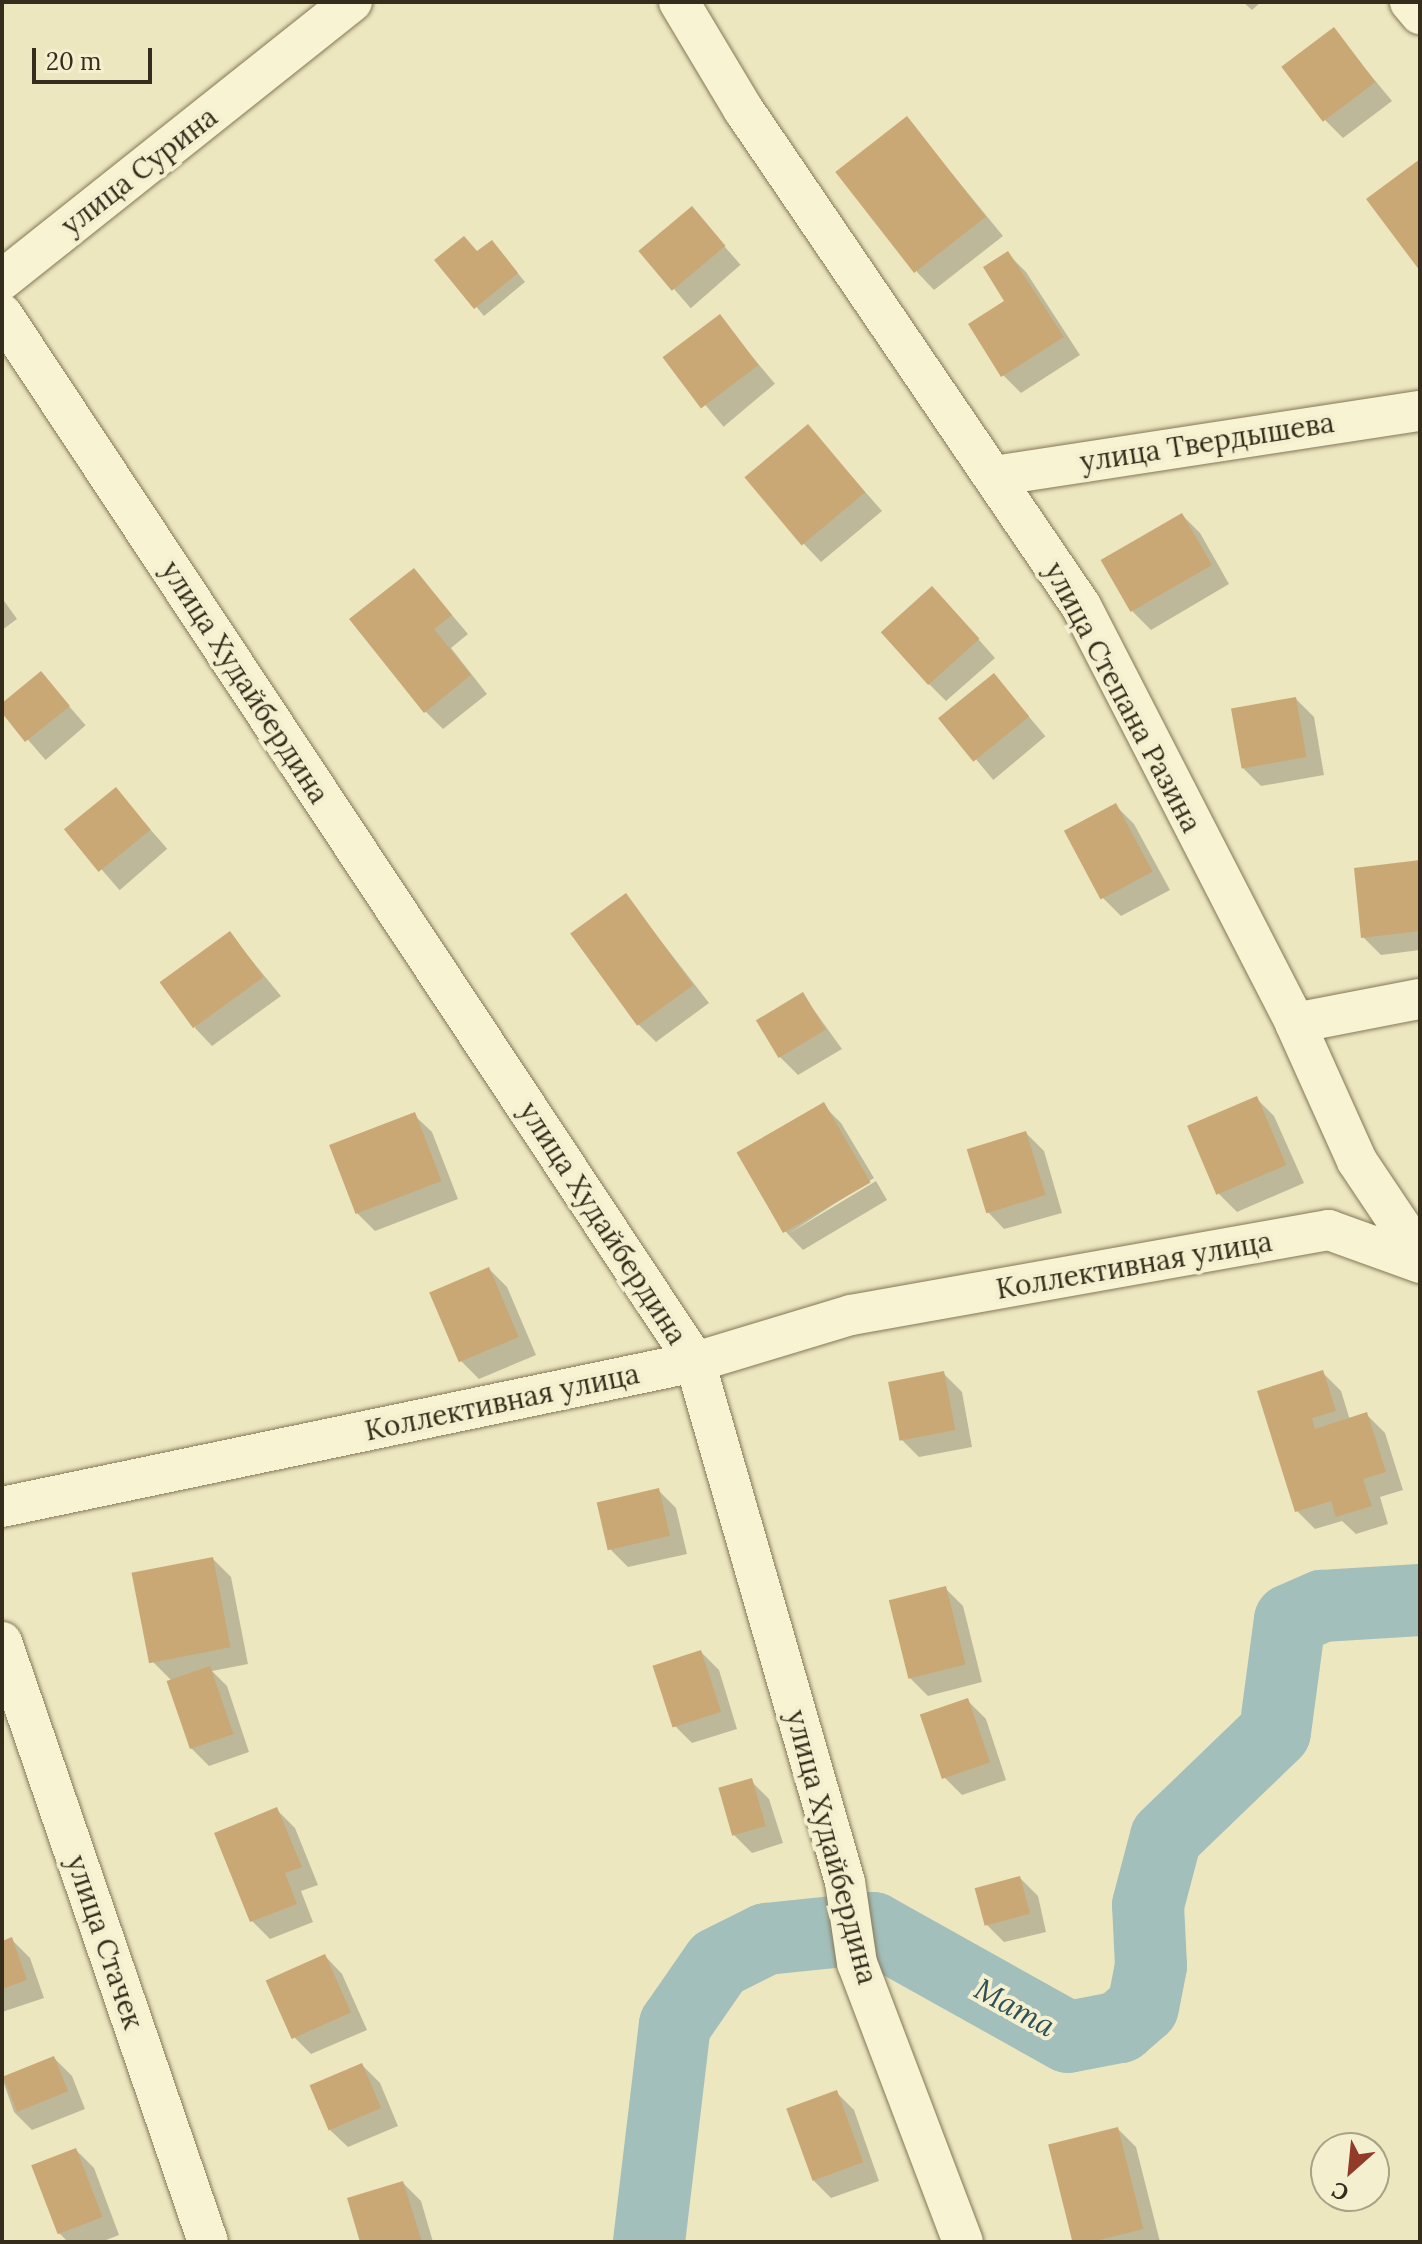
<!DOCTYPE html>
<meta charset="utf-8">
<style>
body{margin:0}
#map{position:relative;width:1422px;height:2244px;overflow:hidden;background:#ede7c0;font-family:Lora,serif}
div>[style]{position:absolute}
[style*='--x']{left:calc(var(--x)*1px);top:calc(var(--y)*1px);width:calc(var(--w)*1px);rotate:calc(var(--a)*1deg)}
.shadow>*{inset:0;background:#0003;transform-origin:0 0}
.river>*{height:72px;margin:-36px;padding:0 36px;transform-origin:36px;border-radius:36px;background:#a3bfbb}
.building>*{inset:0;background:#caa876;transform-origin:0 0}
.roads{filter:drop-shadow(0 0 2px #857858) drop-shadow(0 0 2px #857858)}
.minor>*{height:40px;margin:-20px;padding:0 20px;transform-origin:20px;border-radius:20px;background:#f8f3d2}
span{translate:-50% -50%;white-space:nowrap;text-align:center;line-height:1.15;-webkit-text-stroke:8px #f4f0cf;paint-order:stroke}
.street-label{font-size:28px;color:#352c1c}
.water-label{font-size:30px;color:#2c5055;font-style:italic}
.frame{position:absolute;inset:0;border:4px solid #352c1c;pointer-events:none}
.north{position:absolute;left:1310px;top:2132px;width:80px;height:80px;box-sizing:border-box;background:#f4f0cf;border:2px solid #a8a287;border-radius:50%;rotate:207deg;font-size:22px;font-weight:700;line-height:32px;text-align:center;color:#352c1c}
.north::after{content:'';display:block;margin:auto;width:28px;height:36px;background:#933b29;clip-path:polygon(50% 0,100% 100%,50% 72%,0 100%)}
.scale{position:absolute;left:32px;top:48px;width:120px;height:36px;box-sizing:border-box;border:4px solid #352c1c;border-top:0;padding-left:10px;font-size:24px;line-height:28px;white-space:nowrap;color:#352c1c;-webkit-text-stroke:6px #f4f0cf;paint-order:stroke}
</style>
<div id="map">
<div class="shadow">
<div style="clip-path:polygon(1243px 2px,1261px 2px,1252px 10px)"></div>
<div style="clip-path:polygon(1333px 30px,1392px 101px,1343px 138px,1325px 120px)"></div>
<div style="clip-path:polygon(907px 119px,1003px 236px,934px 290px,917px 272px)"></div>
<div style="left:692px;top:209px;width:74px;height:66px;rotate:49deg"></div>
<div style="clip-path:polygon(500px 251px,525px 282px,484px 316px,437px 260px)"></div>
<div style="clip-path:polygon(1008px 254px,1026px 272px,1080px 355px,1021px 393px,1003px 375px)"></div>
<div style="left:719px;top:317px;width:87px;height:67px;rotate:50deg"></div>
<div style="clip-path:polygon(808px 427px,882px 511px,821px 562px,804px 544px)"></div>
<div style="clip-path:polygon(1182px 515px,1200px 533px,1229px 584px,1151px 630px,1133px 612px,1103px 561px)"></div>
<div style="clip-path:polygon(414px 570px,468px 634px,451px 648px,487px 694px,443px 729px,425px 711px)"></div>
<div style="clip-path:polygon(2px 598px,17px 619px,2px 630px)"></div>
<div style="clip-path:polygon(949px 606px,995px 658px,946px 701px,928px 683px)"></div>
<div style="left:41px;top:674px;width:68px;height:53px;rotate:49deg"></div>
<div style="left:994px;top:675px;width:80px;height:68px;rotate:50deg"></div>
<div style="clip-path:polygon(1296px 699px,1314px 717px,1324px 775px,1261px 786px,1243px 768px)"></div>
<div style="left:116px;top:790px;width:78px;height:63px;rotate:49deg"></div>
<div style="clip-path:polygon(1116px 806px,1134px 824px,1170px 890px,1121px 916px,1103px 898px)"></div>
<div style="clip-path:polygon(1420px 862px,1420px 950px,1381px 955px,1363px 937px)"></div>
<div style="clip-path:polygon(626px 896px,709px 1003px,656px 1042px,638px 1024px)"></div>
<div style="clip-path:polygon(230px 934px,281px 996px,212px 1046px,195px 1028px)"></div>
<div style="clip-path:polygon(803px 995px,842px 1049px,798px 1075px,780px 1057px)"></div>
<div style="clip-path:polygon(1256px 1098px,1274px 1116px,1304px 1183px,1237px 1212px,1219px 1194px)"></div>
<div style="clip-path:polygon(823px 1105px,841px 1123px,874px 1178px,788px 1234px,876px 1181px,887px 1200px,803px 1250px,786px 1232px,739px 1155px)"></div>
<div style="clip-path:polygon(414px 1115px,432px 1132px,458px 1199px,375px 1231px,357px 1213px)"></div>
<div style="clip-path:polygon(1026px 1133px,1044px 1151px,1062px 1213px,1004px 1229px,987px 1211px)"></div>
<div style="clip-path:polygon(489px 1269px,507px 1287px,536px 1355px,479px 1379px,461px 1361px)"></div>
<div style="clip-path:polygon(1323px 1373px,1341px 1391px,1350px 1420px,1367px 1415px,1385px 1433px,1403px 1490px,1380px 1497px,1388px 1524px,1356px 1534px,1342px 1521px,1315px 1529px,1297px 1511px,1260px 1392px)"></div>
<div style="clip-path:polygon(944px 1374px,962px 1392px,972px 1447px,919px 1457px,901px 1439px)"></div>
<div style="clip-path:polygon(658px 1490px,676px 1508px,687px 1554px,628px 1567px,610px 1549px)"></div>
<div style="clip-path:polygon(213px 1559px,231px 1577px,248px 1664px,212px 1671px,227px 1686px,249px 1752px,209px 1766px,191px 1748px,171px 1680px,152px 1661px)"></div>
<div style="clip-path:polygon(945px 1588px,963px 1606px,982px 1682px,928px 1696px,910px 1678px)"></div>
<div style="clip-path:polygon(701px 1652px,719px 1670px,737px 1729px,692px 1743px,674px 1725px)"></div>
<div style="clip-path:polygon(968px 1701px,986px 1719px,1006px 1780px,962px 1795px,944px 1777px)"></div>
<div style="clip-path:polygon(751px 1781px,769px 1799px,783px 1843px,752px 1853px,734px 1835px)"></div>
<div style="clip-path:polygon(277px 1810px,295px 1828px,318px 1885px,301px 1891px,313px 1922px,270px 1939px,252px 1921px,217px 1834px)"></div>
<div style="clip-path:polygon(1020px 1878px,1038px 1896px,1046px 1932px,1004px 1942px,986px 1924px)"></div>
<div style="clip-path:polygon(12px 1940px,30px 1958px,44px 1998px,2px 2012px,2px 1943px)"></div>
<div style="clip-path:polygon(325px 1956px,342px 1974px,367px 2030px,311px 2054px,293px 2036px)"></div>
<div style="clip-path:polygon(54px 2058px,72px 2076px,85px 2109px,32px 2130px,14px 2112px,2px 2078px)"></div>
<div style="clip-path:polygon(362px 2065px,380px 2083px,398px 2126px,348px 2147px,330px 2130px)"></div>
<div style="clip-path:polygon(836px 2092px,854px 2110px,879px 2181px,831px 2198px,813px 2180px)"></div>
<div style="clip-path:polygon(1118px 2129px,1136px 2147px,1160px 2242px,1074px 2242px,1050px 2146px)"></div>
<div style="clip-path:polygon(76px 2150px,94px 2168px,119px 2235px,101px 2242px,68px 2242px,59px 2233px)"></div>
<div style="clip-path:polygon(403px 2183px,421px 2201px,433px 2242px,362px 2242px)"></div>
</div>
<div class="river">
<div style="--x:649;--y:2242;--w:219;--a:-83.2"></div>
<div style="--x:675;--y:2025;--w:75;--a:-55.3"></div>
<div style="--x:718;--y:1963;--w:54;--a:-26.6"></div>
<div style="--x:766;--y:1939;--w:108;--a:-5.9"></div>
<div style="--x:873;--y:1928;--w:223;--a:29.2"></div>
<div style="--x:1068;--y:2037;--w:53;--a:-10.9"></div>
<div style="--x:1120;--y:2027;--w:30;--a:-41"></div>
<div style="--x:1143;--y:2007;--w:42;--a:-79"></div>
<div style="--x:1151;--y:1966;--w:61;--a:-92.8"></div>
<div style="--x:1148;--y:1905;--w:70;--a:-75.2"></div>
<div style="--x:1166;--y:1837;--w:151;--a:-43.9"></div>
<div style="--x:1275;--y:1732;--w:113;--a:-82.4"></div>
<div style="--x:1290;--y:1620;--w:35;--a:-24"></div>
<div style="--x:1322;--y:1606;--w:98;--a:-3.5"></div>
</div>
<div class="building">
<div style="left:1334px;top:27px;width:69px;height:66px;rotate:53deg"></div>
<div style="left:907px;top:116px;width:128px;height:91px;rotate:52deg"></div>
<div style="clip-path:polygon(1420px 159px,1420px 271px,1366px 199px)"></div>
<div style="left:692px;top:206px;width:52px;height:70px;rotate:50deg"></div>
<div style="clip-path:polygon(464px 236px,477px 251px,492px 240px,518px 273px,474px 309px,434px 260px)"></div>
<div style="clip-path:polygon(1008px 251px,1064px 337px,1001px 377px,968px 324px,1004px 301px,983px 267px)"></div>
<div style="left:720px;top:314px;width:64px;height:72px;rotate:53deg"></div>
<div style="left:808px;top:424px;width:89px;height:83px;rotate:50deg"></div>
<div style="left:1182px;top:513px;width:60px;height:94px;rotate:60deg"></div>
<div style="clip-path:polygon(414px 568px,452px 615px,434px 629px,471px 675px,424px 713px,349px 619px)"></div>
<div style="left:932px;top:586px;width:71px;height:69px;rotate:48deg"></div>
<div style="clip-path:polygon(41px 671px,70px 706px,25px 742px,2px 713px,2px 703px)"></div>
<div style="left:994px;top:673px;width:56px;height:72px;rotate:51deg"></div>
<div style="left:1296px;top:697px;width:61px;height:66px;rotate:80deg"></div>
<div style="left:116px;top:787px;width:55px;height:67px;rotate:51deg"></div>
<div style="left:1116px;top:803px;width:78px;height:59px;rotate:62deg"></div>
<div style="clip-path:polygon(1420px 860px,1420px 931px,1361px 938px,1354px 868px)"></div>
<div style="left:626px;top:893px;width:114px;height:69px;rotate:54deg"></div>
<div style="left:230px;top:931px;width:57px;height:87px;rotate:54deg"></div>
<div style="left:803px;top:992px;width:44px;height:55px;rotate:59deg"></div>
<div style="left:1257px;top:1096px;width:75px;height:76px;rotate:67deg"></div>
<div style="left:824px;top:1102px;width:93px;height:101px;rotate:60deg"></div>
<div style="left:415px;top:1112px;width:74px;height:92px;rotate:69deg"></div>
<div style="left:1026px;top:1131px;width:67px;height:62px;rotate:73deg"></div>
<div style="left:489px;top:1267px;width:76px;height:65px;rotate:67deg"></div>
<div style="clip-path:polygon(1323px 1370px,1336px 1411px,1312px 1418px,1315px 1429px,1367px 1412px,1386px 1472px,1363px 1479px,1372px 1506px,1336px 1517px,1331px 1501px,1295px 1512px,1257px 1391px)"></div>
<div style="left:944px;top:1371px;width:60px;height:57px;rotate:79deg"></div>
<div style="left:659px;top:1488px;width:49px;height:64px;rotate:77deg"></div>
<div style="left:213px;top:1557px;width:92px;height:83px;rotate:79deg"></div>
<div style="left:946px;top:1586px;width:81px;height:59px;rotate:76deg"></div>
<div style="left:701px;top:1650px;width:65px;height:51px;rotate:72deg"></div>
<div style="left:210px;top:1666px;width:72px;height:46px;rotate:71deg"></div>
<div style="left:968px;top:1698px;width:68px;height:51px;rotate:71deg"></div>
<div style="left:752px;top:1778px;width:50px;height:35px;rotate:74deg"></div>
<div style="clip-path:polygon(277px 1807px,302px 1867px,285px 1873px,297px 1904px,250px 1922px,214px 1833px)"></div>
<div style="left:1020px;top:1876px;width:39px;height:47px;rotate:75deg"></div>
<div style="clip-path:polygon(12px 1937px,27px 1980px,2px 1989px,2px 1941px)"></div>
<div style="left:325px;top:1954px;width:64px;height:65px;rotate:66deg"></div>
<div style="left:54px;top:2056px;width:38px;height:55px;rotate:68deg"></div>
<div style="left:362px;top:2063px;width:49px;height:57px;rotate:67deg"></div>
<div style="left:837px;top:2090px;width:77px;height:54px;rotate:70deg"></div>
<div style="left:1118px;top:2127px;width:105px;height:72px;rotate:76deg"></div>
<div style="left:76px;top:2148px;width:74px;height:48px;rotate:69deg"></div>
<div style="clip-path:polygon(403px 2181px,422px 2242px,360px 2242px,347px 2198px)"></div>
</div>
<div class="roads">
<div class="minor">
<div style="--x:679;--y:2;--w:125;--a:59.1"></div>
<div style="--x:743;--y:109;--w:601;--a:55.78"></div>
<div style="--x:1081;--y:606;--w:469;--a:62.8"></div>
<div style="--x:1295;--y:1023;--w:151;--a:65.8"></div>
<div style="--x:1357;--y:1161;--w:113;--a:56.2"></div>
<div style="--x:1410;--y:2;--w:16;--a:50"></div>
<div style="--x:2;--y:280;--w:447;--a:-38.5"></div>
<div style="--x:2;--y:314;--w:1256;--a:56.52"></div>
<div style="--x:695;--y:1362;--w:541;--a:73.91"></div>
<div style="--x:845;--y:1882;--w:82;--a:81.6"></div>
<div style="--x:857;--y:1963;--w:298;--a:69.2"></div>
<div style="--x:994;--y:476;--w:431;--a:-8.7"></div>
<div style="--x:1295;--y:1023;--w:127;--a:-10.9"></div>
<div style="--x:2;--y:1507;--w:708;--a:-11.82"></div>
<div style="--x:695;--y:1362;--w:163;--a:-16.8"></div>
<div style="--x:851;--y:1315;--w:485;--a:-10.1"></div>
<div style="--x:1329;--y:1230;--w:97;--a:19.9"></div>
<div style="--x:2;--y:1642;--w:634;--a:71.05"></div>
</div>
</div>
<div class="street-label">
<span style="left:139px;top:171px;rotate:-38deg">улица Сурина</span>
<span style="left:1207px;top:442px;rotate:-9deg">улица Твердышева</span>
<span style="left:245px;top:682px;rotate:57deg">улица Худайбердина</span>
<span style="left:1123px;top:697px;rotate:62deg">улица Степана Разина</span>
<span style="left:603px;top:1223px;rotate:57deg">улица Худайбердина</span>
<span style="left:1134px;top:1265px;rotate:-10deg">Коллективная улица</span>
<span style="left:502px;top:1402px;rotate:-12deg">Коллективная улица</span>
<span style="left:832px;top:1847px;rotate:75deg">улица Худайбердина</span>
<span style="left:105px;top:1942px;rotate:71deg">улица Стачек</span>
</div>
<div class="water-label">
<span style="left:1015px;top:2007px;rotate:29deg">Мата</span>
</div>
<div class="frame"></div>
<div class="north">С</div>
<div class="scale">20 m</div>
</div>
